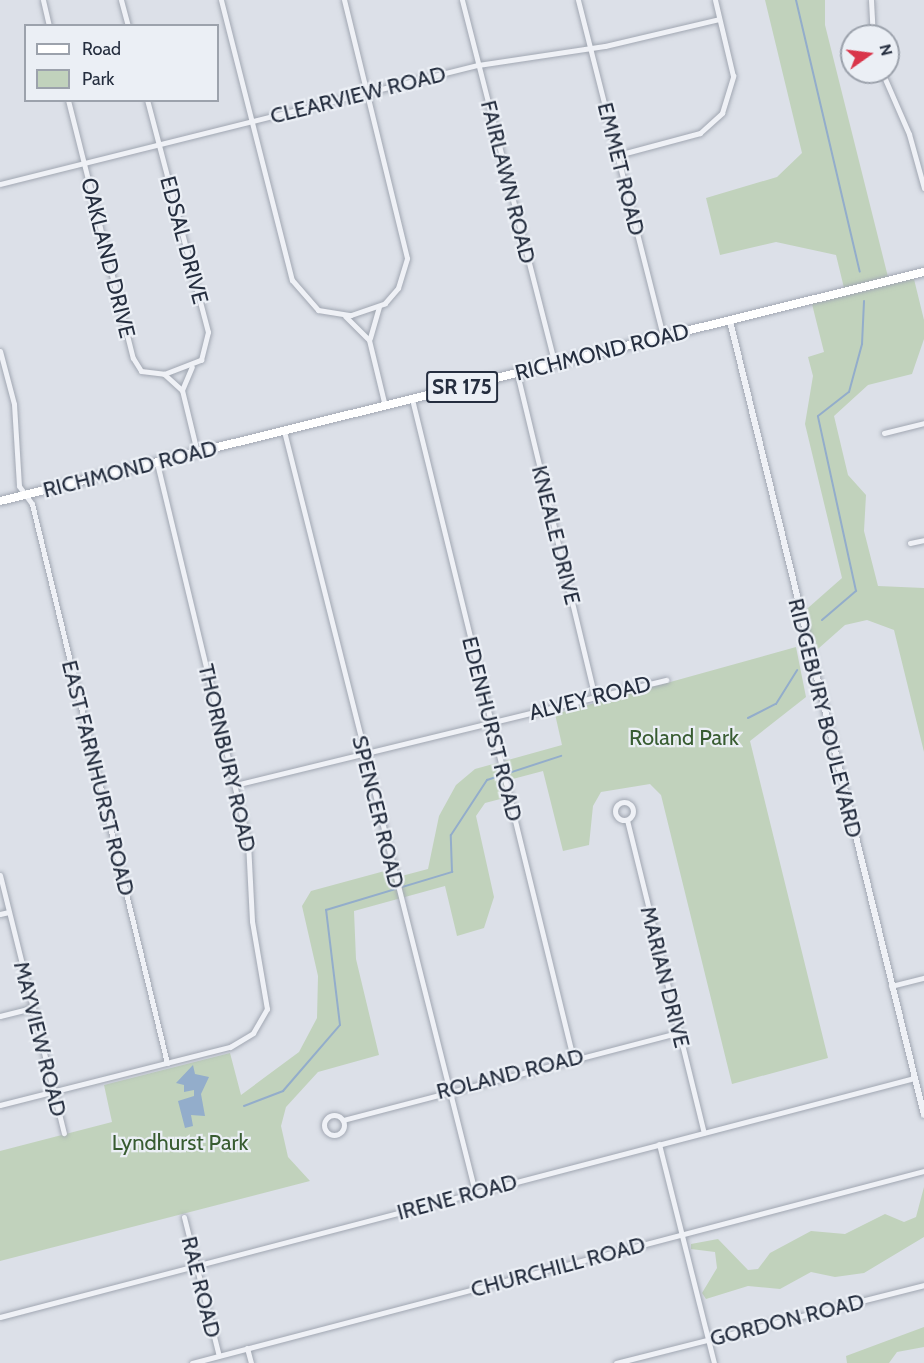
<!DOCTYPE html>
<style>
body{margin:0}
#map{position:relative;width:924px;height:1363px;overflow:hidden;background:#dce0e8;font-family:Cabin,sans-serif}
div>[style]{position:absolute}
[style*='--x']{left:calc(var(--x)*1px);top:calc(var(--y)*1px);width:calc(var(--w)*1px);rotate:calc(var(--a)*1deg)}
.green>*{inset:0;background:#c1d2bc}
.water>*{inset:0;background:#93adcb}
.stream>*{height:2px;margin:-1px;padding:0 1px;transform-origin:1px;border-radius:1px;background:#93adcb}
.roads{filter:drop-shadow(0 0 2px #a1a7b2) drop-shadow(0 0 2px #a1a7b2)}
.minor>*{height:5px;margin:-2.5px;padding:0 2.5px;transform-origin:2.5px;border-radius:2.5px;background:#eff1f6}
.minor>.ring{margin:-2.5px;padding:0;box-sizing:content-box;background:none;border:5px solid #eff1f6;border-radius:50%}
.tertiary>*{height:6px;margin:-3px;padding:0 3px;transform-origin:3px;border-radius:3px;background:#eff1f6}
.primary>*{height:8px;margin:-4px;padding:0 4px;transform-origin:4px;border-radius:4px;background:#fff}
span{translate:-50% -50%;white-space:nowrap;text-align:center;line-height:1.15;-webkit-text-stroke:4.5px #ebeff5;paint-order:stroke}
.shield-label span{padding:2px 4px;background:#ebeff5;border:2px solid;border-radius:4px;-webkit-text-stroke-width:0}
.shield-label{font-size:21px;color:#252e3f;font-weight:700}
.street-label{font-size:22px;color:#252e3f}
.park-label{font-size:22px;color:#385c31}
.legend{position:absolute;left:24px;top:24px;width:195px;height:78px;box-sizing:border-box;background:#ebeff5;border:2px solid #9ca2ac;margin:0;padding:8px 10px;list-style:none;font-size:18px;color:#252e3f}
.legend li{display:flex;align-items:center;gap:12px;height:30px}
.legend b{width:30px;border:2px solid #9ca2ac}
.north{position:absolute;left:840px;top:24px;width:60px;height:60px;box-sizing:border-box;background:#ebeff5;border:2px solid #9ca2ac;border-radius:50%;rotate:76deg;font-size:16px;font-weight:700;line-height:24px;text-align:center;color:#252e3f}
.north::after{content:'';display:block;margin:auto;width:21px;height:27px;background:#d9354a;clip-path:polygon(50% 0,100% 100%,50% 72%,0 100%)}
</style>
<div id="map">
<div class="green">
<div style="clip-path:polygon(765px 0,825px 0,825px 25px,889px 281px,913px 275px,924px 320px,924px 339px,912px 374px,868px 385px,834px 416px,848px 475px,866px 495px,864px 531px,878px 586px,924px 588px,924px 752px,894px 630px,867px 620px,845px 625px,810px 656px,800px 615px,842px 578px,805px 424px,813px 376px,808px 357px,824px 352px,811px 300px,845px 292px,836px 255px,776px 242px,720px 255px,706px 198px,777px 177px,802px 153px)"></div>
<div style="clip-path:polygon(796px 647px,806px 697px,750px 741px,828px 1058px,732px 1084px,661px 795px,650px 784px,601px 792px,593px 806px,589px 845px,563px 851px,543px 771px,505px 781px,508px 797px,485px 803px,476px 816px,494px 897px,484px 928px,457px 936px,445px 886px,354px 911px,356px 959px,379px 1055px,318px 1072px,286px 1107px,281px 1126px,288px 1157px,310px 1181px,0 1261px,0 1151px,112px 1122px,104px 1085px,230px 1053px,241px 1095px,299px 1052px,317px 1018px,318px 976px,302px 906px,311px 891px,392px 869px,394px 878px,428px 869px,439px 816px,456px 785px,475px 769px,562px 745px,555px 714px)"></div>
<div style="clip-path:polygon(924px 1187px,924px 1237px,864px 1273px,835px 1277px,811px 1272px,780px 1289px,748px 1286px,706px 1299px,702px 1293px,717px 1268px,715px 1252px,691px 1249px,691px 1244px,718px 1239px,748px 1270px,758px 1269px,770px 1253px,811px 1231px,845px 1234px,885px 1214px,904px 1222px,916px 1217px)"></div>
<div style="clip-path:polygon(924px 1327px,924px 1347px,897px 1352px,889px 1363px,847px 1363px,846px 1356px)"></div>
</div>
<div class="water">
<div style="clip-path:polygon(193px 1065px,195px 1074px,209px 1077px,201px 1094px,205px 1116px,191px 1115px,193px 1126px,185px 1128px,178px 1101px,194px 1096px,194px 1090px,184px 1092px,184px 1085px,176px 1083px)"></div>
</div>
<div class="stream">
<div style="--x:796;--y:0;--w:279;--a:76.8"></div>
<div style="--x:822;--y:620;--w:45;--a:-40.5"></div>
<div style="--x:856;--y:591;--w:179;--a:-102.3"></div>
<div style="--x:818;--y:416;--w:39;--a:-38"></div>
<div style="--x:849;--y:392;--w:50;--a:-74.8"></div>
<div style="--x:862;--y:344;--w:43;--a:-87.3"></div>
<div style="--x:748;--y:718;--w:31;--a:-27"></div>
<div style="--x:776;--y:704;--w:40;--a:-58"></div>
<div style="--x:244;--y:1106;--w:42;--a:-21"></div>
<div style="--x:283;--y:1091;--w:87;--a:-49.2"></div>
<div style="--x:340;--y:1025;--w:116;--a:-96.9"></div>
<div style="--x:326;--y:910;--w:132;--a:-16.8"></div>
<div style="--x:452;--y:872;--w:37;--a:-92"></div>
<div style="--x:451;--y:835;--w:66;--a:-56.8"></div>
<div style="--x:487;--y:780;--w:78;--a:-18"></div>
</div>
<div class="roads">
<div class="minor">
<div style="--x:43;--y:0;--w:27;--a:77"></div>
<div style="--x:121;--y:0;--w:27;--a:75"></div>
<div style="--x:221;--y:0;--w:289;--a:75.8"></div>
<div style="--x:292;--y:280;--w:40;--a:49"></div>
<div style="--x:318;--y:310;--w:33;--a:9"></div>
<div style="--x:351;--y:315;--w:36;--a:-19"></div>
<div style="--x:385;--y:303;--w:20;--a:-49"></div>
<div style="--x:398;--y:288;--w:31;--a:-73"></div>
<div style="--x:407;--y:258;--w:266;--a:-103.7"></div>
<div style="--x:462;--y:0;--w:376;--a:75.7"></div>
<div style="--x:578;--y:0;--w:348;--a:75.8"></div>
<div style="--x:871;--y:0;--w:36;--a:87"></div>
<div style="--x:882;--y:72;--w:68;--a:66.5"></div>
<div style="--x:909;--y:134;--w:56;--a:74.5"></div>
<div style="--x:68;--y:100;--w:266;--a:75.9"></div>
<div style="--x:133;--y:358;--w:15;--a:58"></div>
<div style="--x:141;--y:371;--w:23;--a:7"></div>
<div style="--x:164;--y:374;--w:40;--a:-21"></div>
<div style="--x:201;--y:360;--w:29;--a:-76"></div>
<div style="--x:208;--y:332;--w:240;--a:-104.7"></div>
<div style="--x:618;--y:155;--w:85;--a:-15"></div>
<div style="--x:700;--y:133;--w:30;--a:-42"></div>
<div style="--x:722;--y:113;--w:39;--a:-73"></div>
<div style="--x:733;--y:76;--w:78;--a:-103.3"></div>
<div style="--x:0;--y:184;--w:493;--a:-14"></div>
<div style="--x:478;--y:65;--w:128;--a:-8.5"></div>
<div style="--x:605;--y:46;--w:117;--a:-13.3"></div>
<div style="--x:345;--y:316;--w:34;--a:45"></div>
<div style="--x:369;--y:340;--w:68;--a:76.4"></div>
<div style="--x:370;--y:338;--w:32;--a:-74"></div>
<div style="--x:0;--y:351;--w:55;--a:75.2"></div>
<div style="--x:14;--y:404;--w:82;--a:86.5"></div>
<div style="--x:19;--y:486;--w:22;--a:54"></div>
<div style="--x:32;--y:504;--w:575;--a:76.42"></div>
<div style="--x:517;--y:373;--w:333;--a:76.5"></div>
<div style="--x:164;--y:374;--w:24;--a:42"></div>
<div style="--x:182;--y:390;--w:64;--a:76.4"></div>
<div style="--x:182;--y:390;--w:25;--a:-67"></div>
<div style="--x:412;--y:399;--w:678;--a:76.27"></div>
<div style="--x:284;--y:431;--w:785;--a:75.91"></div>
<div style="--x:884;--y:433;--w:41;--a:-14"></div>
<div style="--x:910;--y:543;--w:14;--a:-12"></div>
<div style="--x:235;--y:785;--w:444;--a:-13.7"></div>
<div class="ring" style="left:615px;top:802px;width:13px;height:13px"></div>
<div style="--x:627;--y:820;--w:322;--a:76.2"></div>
<div style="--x:0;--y:875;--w:266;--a:76.1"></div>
<div style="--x:0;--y:914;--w:9;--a:-13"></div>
<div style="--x:891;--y:986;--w:34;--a:-14"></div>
<div style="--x:0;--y:1016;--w:34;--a:-14"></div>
<div style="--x:0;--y:1105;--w:237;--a:-14.2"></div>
<div style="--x:230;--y:1047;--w:27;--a:-31"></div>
<div style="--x:253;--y:1033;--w:28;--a:-60"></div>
<div style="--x:267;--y:1009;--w:89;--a:-99.7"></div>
<div style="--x:252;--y:921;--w:79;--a:-92.9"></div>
<div style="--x:248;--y:842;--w:391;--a:-103.5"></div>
<div class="ring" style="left:324px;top:1115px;width:15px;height:15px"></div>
<div style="--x:343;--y:1120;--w:346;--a:-14.6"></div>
<div style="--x:659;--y:1144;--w:226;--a:75.9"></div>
<div style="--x:184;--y:1217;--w:143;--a:75.9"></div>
<div style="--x:0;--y:1317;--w:945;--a:-14.65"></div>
<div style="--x:247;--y:1348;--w:16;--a:75"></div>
<div style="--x:192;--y:1363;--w:757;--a:-14.7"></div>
<div style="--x:616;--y:1363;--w:318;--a:-14.2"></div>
</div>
<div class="tertiary">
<div style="--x:730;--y:321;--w:817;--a:76.27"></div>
</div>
<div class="primary">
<div style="--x:0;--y:501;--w:952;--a:-13.92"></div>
</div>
</div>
<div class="shield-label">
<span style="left:462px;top:387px">SR 175</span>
</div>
<div class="street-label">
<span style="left:358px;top:95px;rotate:-14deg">CLEARVIEW ROAD</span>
<span style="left:621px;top:169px;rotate:76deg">EMMET ROAD</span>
<span style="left:508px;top:182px;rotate:76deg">FAIRLAWN ROAD</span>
<span style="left:184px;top:240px;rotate:75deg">EDSAL DRIVE</span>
<span style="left:108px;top:258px;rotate:76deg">OAKLAND DRIVE</span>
<span style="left:602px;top:352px;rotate:-14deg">RICHMOND ROAD</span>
<span style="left:130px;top:469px;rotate:-14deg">RICHMOND ROAD</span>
<span style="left:556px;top:535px;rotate:76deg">KNEALE DRIVE</span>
<span style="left:590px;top:698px;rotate:-14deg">ALVEY ROAD</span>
<span style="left:825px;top:718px;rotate:76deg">RIDGEBURY BOULEVARD</span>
<span style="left:492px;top:729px;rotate:76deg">EDENHURST ROAD</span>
<span style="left:227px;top:758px;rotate:77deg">THORNBURY ROAD</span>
<span style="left:98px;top:778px;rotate:76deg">EAST FARNHURST ROAD</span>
<span style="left:378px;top:812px;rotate:76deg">SPENCER ROAD</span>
<span style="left:665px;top:977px;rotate:76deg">MARIAN DRIVE</span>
<span style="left:40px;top:1039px;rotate:76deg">MAYVIEW ROAD</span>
<span style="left:510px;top:1074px;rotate:-14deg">ROLAND ROAD</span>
<span style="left:457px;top:1197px;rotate:-15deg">IRENE ROAD</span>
<span style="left:558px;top:1267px;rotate:-15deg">CHURCHILL ROAD</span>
<span style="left:201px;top:1287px;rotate:76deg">RAE ROAD</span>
<span style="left:787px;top:1320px;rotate:-14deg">GORDON ROAD</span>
</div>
<div class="park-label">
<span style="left:684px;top:738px">Roland Park</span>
<span style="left:180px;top:1143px">Lyndhurst Park</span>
</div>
<ul class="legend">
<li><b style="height:8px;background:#fff"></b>Road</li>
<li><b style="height:16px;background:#c1d2bc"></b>Park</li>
</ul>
<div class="north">N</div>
</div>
